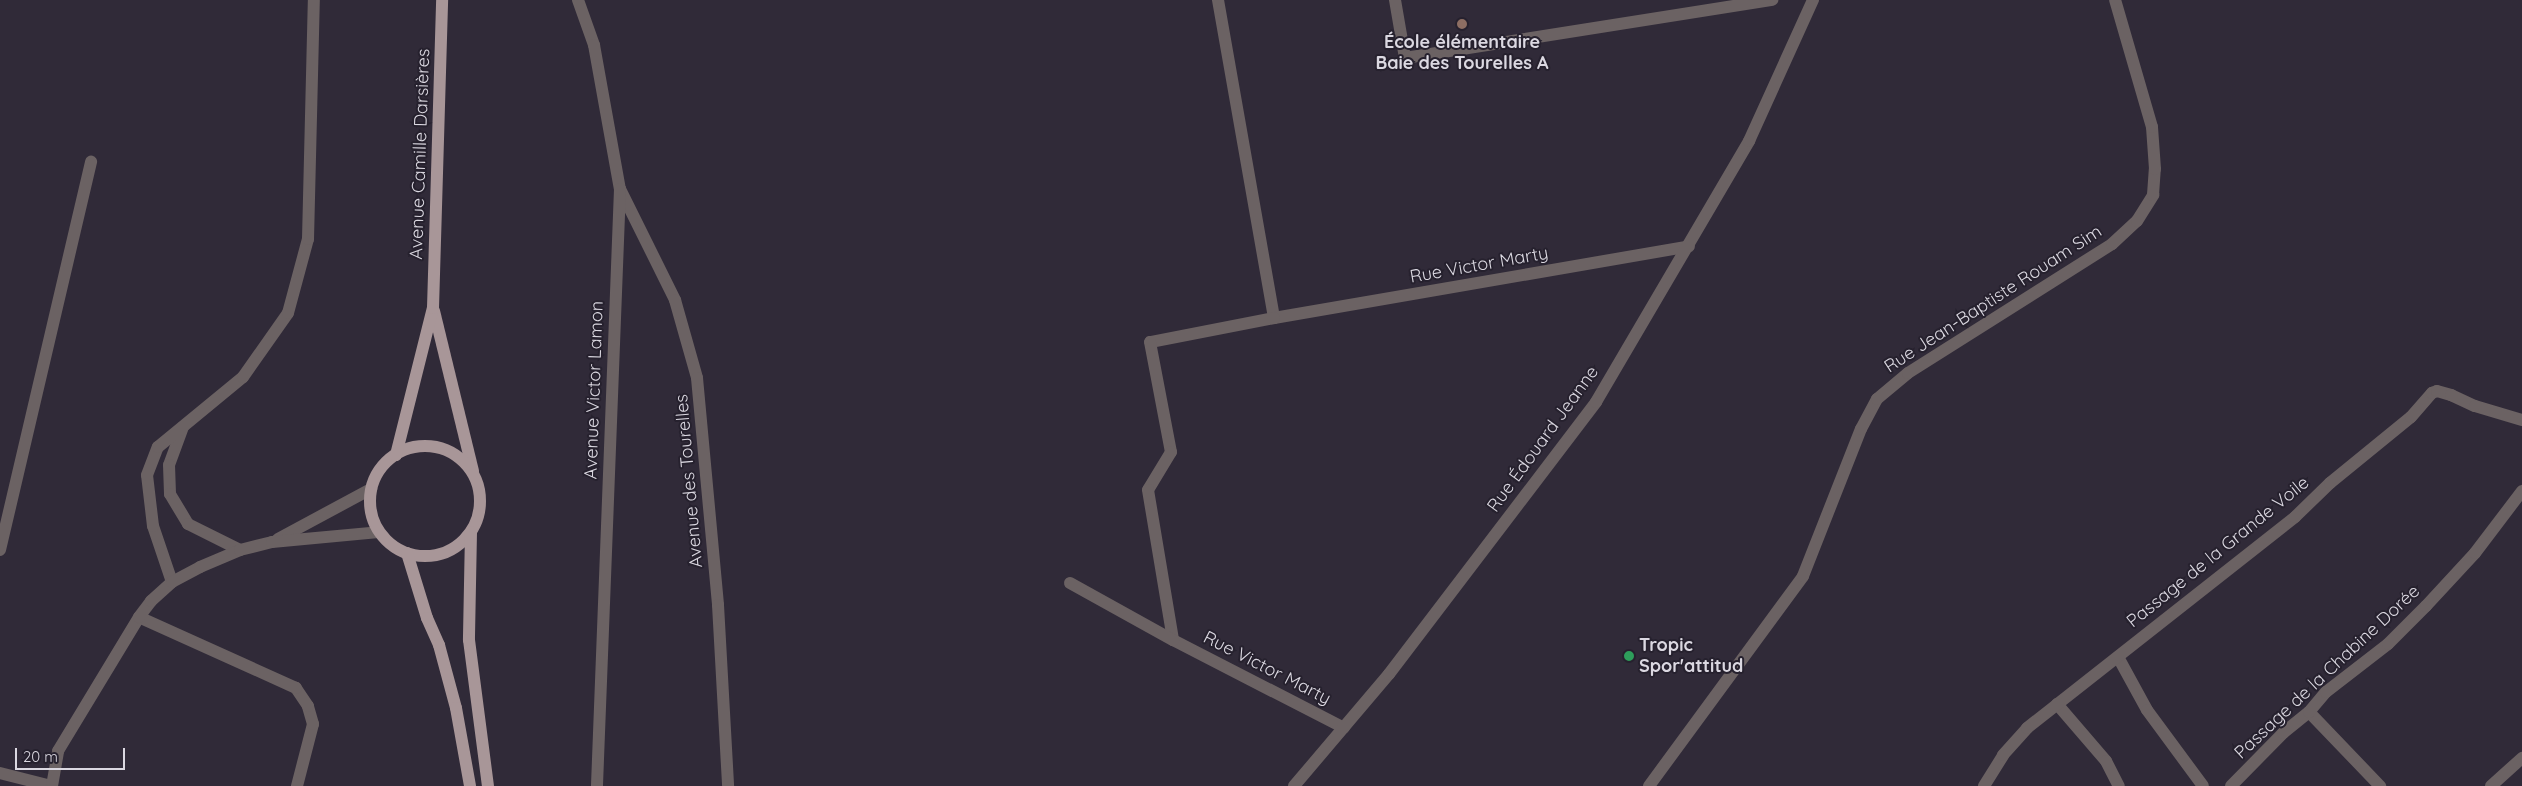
<!DOCTYPE html>
<meta charset="utf-8">
<style>
body{margin:0}
#map{position:relative;width:2522px;height:786px;overflow:hidden;background:#302a38;font-family:Quicksand,sans-serif}
div>[style]{position:absolute}
[style*='--x']{left:calc(var(--x)*1px);top:calc(var(--y)*1px);width:calc(var(--w)*1px);rotate:calc(var(--a)*1deg)}
.service>*{height:12px;margin:-6px;padding:0 6px;transform-origin:6px;border-radius:6px;background:#6b6263}
.minor>*{height:12px;margin:-6px;padding:0 6px;transform-origin:6px;border-radius:6px;background:#6b6263}
.tertiary>*{height:12px;margin:-6px;padding:0 6px;transform-origin:6px;border-radius:6px;background:#6b6263}
.primary>*{height:12px;margin:-6px;padding:0 6px;transform-origin:6px;border-radius:6px;background:#a89698}
.primary>.ring{margin:-6px;padding:0;box-sizing:content-box;background:none;border:12px solid #a89698;border-radius:50%}
.dots>*{width:14px;height:14px;translate:-50% -50%;box-sizing:border-box;border:2px solid #26212e;border-radius:50%}
span{translate:-50% -50%;white-space:nowrap;text-align:center;line-height:1.15;-webkit-text-stroke:4px #26212e;paint-order:stroke}
.poi-label{font-size:18px;color:#dbd8e1;font-weight:700}
.left{translate:0 -50%;text-align:left}
.street-label{font-size:18px;color:#dbd8e1}
.scale{position:absolute;left:15px;top:748px;width:110px;height:22px;box-sizing:border-box;border:2px solid #dbd8e1;border-top:0;padding-left:6px;font-size:15px;line-height:18px;white-space:nowrap;color:#dbd8e1;-webkit-text-stroke:4px #26212e;paint-order:stroke}
</style>
<div id="map">
<div class="service">
<div style="--x:1218;--y:0;--w:323;--a:80"></div>
<div style="--x:1274;--y:318;--w:421;--a:-9.8"></div>
<div style="--x:1395;--y:0;--w:59;--a:80.2"></div>
<div style="--x:1405;--y:58;--w:372;--a:-9"></div>
<div style="--x:1274;--y:318;--w:126;--a:169"></div>
<div style="--x:1150;--y:342;--w:112;--a:79.2"></div>
<div style="--x:1171;--y:452;--w:44;--a:121.2"></div>
<div style="--x:1148;--y:490;--w:152;--a:80.5"></div>
<div style="--x:1173;--y:640;--w:192;--a:27.2"></div>
<div style="--x:183;--y:427;--w:40;--a:110.2"></div>
<div style="--x:169;--y:465;--w:29;--a:88"></div>
<div style="--x:170;--y:494;--w:35;--a:59"></div>
<div style="--x:188;--y:524;--w:58;--a:26.6"></div>
<div style="--x:278;--y:539;--w:106;--a:-28.3"></div>
<div style="--x:0;--y:550;--w:399;--a:-76.8"></div>
<div style="--x:172;--y:582;--w:59;--a:-108.7"></div>
<div style="--x:153;--y:526;--w:51;--a:-96.7"></div>
<div style="--x:147;--y:475;--w:30;--a:-69"></div>
<div style="--x:158;--y:447;--w:110;--a:-39.5"></div>
<div style="--x:243;--y:377;--w:78;--a:-54.9"></div>
<div style="--x:288;--y:313;--w:77;--a:-74.9"></div>
<div style="--x:308;--y:239;--w:239;--a:-88.6"></div>
<div style="--x:1070;--y:583;--w:118;--a:29"></div>
<div style="--x:0;--y:773;--w:53;--a:14.3"></div>
<div style="--x:52;--y:786;--w:36;--a:-80"></div>
<div style="--x:58;--y:751;--w:157;--a:-58.8"></div>
<div style="--x:297;--y:786;--w:64;--a:-75.5"></div>
<div style="--x:313;--y:724;--w:19;--a:-106"></div>
<div style="--x:308;--y:706;--w:22;--a:-124"></div>
<div style="--x:296;--y:688;--w:172;--a:-155.7"></div>
<div style="--x:139;--y:617;--w:20;--a:-53"></div>
<div style="--x:151;--y:601;--w:28;--a:-42"></div>
<div style="--x:172;--y:582;--w:32;--a:-28"></div>
<div style="--x:200;--y:567;--w:43;--a:-23"></div>
<div style="--x:240;--y:550;--w:33;--a:-14"></div>
<div style="--x:272;--y:542;--w:107;--a:-5.3"></div>
</div>
<div class="minor">
<div style="--x:620;--y:189;--w:124;--a:63.6"></div>
<div style="--x:675;--y:300;--w:81;--a:74.2"></div>
<div style="--x:697;--y:378;--w:228;--a:84.7"></div>
<div style="--x:718;--y:605;--w:181;--a:86.8"></div>
<div style="--x:2118;--y:657;--w:60;--a:61.3"></div>
<div style="--x:2147;--y:710;--w:94;--a:53.6"></div>
<div style="--x:2057;--y:704;--w:75;--a:49.3"></div>
<div style="--x:2106;--y:761;--w:28;--a:63"></div>
<div style="--x:2309;--y:712;--w:103;--a:46.2"></div>
<div style="--x:1294;--y:786;--w:147;--a:-49.7"></div>
<div style="--x:1389;--y:674;--w:342;--a:-52.7"></div>
<div style="--x:1596;--y:402;--w:303;--a:-59.6"></div>
<div style="--x:1749;--y:141;--w:155;--a:-65.6"></div>
<div style="--x:1649;--y:786;--w:260;--a:-53.7"></div>
<div style="--x:1803;--y:576;--w:158;--a:-68.5"></div>
<div style="--x:1861;--y:429;--w:34;--a:-62"></div>
<div style="--x:1877;--y:399;--w:40;--a:-40"></div>
<div style="--x:1908;--y:373;--w:241;--a:-32.3"></div>
<div style="--x:2112;--y:244;--w:34;--a:-43"></div>
<div style="--x:2137;--y:221;--w:31;--a:-58"></div>
<div style="--x:2153;--y:195;--w:26;--a:-86"></div>
<div style="--x:2155;--y:169;--w:42;--a:-94.1"></div>
<div style="--x:2152;--y:127;--w:132;--a:-106.2"></div>
<div style="--x:1984;--y:786;--w:36;--a:-58"></div>
<div style="--x:2003;--y:755;--w:36;--a:-48"></div>
<div style="--x:2027;--y:728;--w:341;--a:-38.2"></div>
<div style="--x:2295;--y:517;--w:49;--a:-44.2"></div>
<div style="--x:2330;--y:483;--w:104;--a:-39.2"></div>
<div style="--x:2411;--y:417;--w:32;--a:-49"></div>
<div style="--x:2432;--y:393;--w:5;--a:-22"></div>
<div style="--x:2437;--y:391;--w:15;--a:16"></div>
<div style="--x:2451;--y:395;--w:26;--a:25"></div>
<div style="--x:2475;--y:406;--w:49;--a:16.6"></div>
<div style="--x:2231;--y:786;--w:74;--a:-45.5"></div>
<div style="--x:2283;--y:733;--w:33;--a:-39"></div>
<div style="--x:2309;--y:712;--w:26;--a:-50"></div>
<div style="--x:2326;--y:692;--w:78;--a:-37.7"></div>
<div style="--x:2388;--y:644;--w:54;--a:-45"></div>
<div style="--x:2426;--y:606;--w:72;--a:-47.2"></div>
<div style="--x:2475;--y:553;--w:78;--a:-52.8"></div>
<div style="--x:2491;--y:786;--w:42;--a:-42.1"></div>
</div>
<div class="tertiary">
<div style="--x:578;--y:0;--w:48;--a:70.4"></div>
<div style="--x:594;--y:45;--w:146;--a:79.8"></div>
<div style="--x:620;--y:189;--w:597;--a:92.21"></div>
</div>
<div class="primary">
<div style="--x:434;--y:311;--w:165;--a:76.3"></div>
<div class="ring" style="left:370px;top:446px;width:98px;height:98px"></div>
<div style="--x:396;--y:455;--w:152;--a:-75.9"></div>
<div style="--x:433;--y:308;--w:308;--a:-88.3"></div>
<div style="--x:471;--y:532;--w:108;--a:91.1"></div>
<div style="--x:469;--y:640;--w:147;--a:82.6"></div>
<div style="--x:407;--y:553;--w:68;--a:72.9"></div>
<div style="--x:427;--y:618;--w:30;--a:66"></div>
<div style="--x:439;--y:645;--w:65;--a:74.9"></div>
<div style="--x:456;--y:708;--w:79;--a:79.8"></div>
</div>
<div class="dots">
<div style="left:1462px;top:24px;background:#8d6e63"></div>
<div style="left:1629px;top:656px;background:#2e9e5b"></div>
</div>
<div class="poi-label">
<span style="left:1462px;top:53px">École élémentaire<br>Baie des Tourelles A</span>
<span class="left" style="left:1639px;top:656px">Tropic<br>Spor'attitud</span>
</div>
<div class="street-label">
<span style="left:420px;top:154px;rotate:-88deg">Avenue Camille Darsières</span>
<span style="left:1479px;top:265px;rotate:-10deg">Rue Victor Marty</span>
<span style="left:1993px;top:299px;rotate:-33deg">Rue Jean-Baptiste Rouam Sim</span>
<span style="left:594px;top:390px;rotate:-88deg">Avenue Victor Lamon</span>
<span style="left:1543px;top:439px;rotate:-54deg">Rue Édouard Jeanne</span>
<span style="left:689px;top:481px;rotate:-95deg">Avenue des Tourelles</span>
<span style="left:2218px;top:552px;rotate:-39deg">Passage de la Grande Voile</span>
<span style="left:1267px;top:668px;rotate:27deg">Rue Victor Marty</span>
<span style="left:2327px;top:672px;rotate:-43deg">Passage de la Chabine Dorée</span>
</div>
<div class="scale">20 m</div>
</div>
